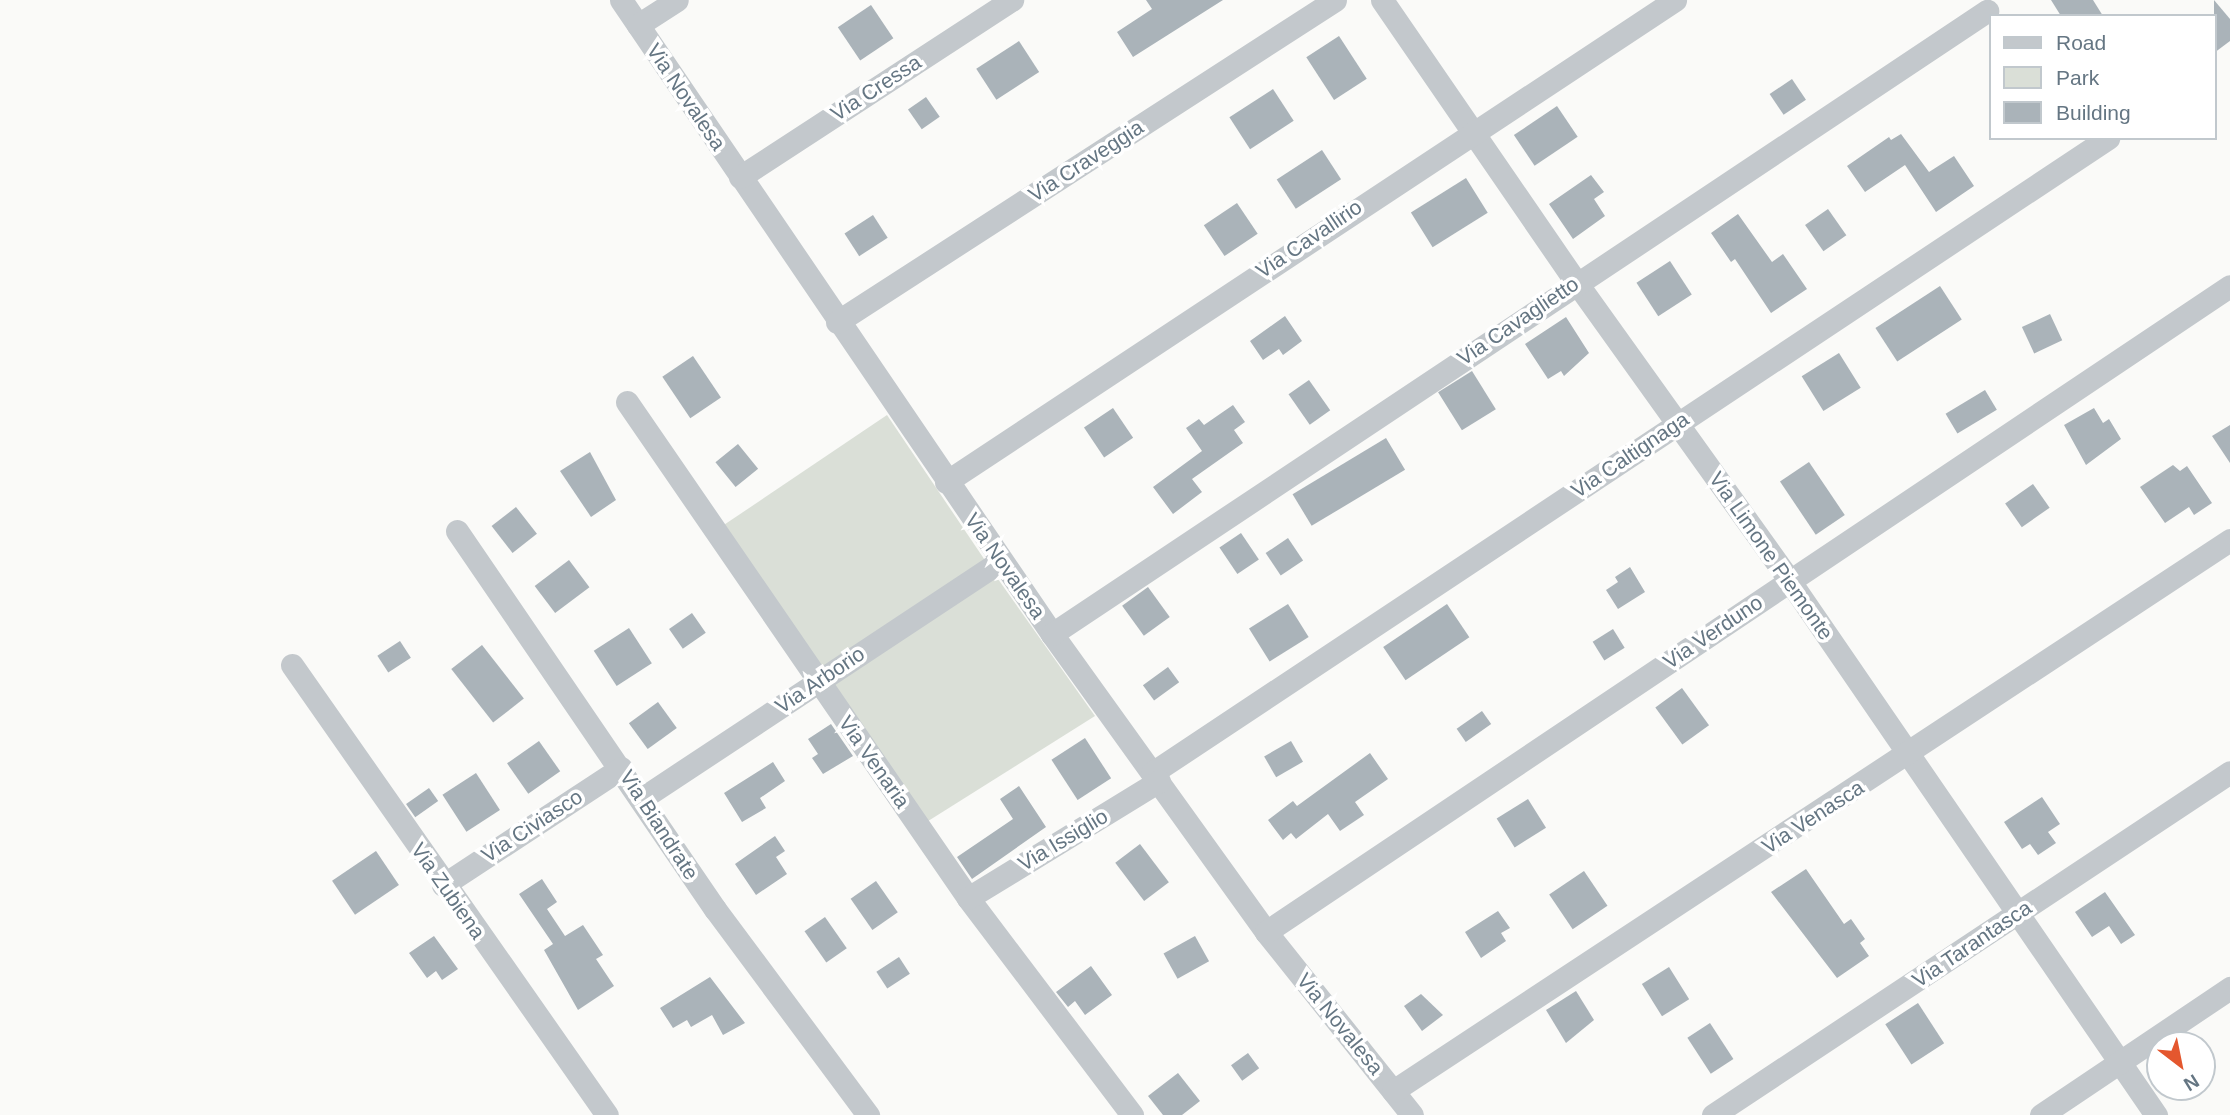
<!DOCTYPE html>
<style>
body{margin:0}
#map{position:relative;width:2230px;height:1115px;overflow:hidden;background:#fafaf8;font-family:Arial,sans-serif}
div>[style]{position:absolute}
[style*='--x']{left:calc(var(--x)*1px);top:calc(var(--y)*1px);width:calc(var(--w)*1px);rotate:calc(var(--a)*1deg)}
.green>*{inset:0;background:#dadfd7;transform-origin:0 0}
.building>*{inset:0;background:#aab3b9;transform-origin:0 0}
.street>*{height:23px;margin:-11.5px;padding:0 11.5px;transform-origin:11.5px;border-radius:11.5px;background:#c3c8cc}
span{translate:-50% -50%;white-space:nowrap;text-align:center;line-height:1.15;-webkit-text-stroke:7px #fff;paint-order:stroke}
.street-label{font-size:21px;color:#657683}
.legend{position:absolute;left:1989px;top:14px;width:228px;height:126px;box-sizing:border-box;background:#fff;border:2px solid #c1c8cd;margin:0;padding:9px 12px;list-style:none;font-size:21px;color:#657683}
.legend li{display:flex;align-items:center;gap:14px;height:35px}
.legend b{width:35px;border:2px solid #c1c8cd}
.north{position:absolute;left:2146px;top:1031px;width:70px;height:70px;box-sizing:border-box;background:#fff;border:2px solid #c1c8cd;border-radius:50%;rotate:148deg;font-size:19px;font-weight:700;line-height:28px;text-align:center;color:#657683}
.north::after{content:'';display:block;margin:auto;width:24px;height:32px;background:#e4572e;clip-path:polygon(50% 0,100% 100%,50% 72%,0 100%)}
</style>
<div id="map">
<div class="green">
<div style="left:887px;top:415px;width:177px;height:196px;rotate:56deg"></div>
<div style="clip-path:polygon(998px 579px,1095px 716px,925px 823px,832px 682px,988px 581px)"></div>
</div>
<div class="building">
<div style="clip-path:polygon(1146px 0,1223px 0,1133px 57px,1117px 32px,1152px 9px)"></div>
<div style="clip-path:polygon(2051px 0,2093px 0,2103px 16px,2061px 16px)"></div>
<div style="clip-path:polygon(2214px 0,2230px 19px,2230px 41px,2214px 53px)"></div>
<div style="left:871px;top:5px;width:40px;height:40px;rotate:56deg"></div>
<div style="left:1339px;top:36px;width:51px;height:39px;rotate:57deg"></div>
<div style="left:1019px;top:41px;width:37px;height:51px;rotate:57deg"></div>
<div style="left:1792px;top:79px;width:25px;height:27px;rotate:56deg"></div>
<div style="left:1273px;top:89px;width:38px;height:52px;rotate:57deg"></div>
<div style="left:926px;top:97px;width:24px;height:22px;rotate:55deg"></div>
<div style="left:1557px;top:106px;width:37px;height:52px;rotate:56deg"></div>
<div style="clip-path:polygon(1901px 134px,1929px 172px,1954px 156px,1974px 186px,1936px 212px,1905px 165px,1865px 192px,1847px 166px,1889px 137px,1891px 140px)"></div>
<div style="left:1322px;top:150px;width:35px;height:54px;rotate:57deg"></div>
<div style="clip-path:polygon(1591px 175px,1604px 192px,1594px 199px,1605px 216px,1573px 239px,1549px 204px)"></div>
<div style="left:1466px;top:178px;width:41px;height:65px;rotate:58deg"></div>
<div style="left:1237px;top:203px;width:37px;height:40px;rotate:56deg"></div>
<div style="left:1828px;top:209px;width:32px;height:28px;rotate:55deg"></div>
<div style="clip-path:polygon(1738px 214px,1772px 262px,1783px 254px,1807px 289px,1771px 313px,1735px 259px,1731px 262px,1711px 233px)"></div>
<div style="left:873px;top:215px;width:27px;height:34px;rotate:57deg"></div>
<div style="left:1670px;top:261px;width:40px;height:40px;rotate:57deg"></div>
<div style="left:1940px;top:286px;width:40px;height:77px;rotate:57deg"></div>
<div style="left:2050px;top:314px;width:29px;height:31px;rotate:65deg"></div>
<div style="clip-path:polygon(1285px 316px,1302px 341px,1283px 355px,1279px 349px,1263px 360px,1250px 341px)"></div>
<div style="clip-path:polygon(1566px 317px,1589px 353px,1564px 376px,1561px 371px,1548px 379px,1525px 344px)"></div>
<div style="left:1839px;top:353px;width:41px;height:44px;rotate:58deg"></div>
<div style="left:693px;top:356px;width:50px;height:37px;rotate:56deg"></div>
<div style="left:1472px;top:371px;width:45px;height:40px;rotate:58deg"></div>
<div style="left:1309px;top:380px;width:37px;height:25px;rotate:55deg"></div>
<div style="left:1985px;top:390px;width:23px;height:46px;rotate:59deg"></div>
<div style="clip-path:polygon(1233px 405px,1245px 422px,1234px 430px,1243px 443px,1192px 479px,1202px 492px,1173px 514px,1153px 487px,1202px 451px,1186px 428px,1199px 419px,1204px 425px)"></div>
<div style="left:1113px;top:408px;width:36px;height:35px;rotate:56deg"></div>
<div style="clip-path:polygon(2094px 408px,2103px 423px,2109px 419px,2121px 439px,2086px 465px,2064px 425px)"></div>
<div style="clip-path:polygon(2230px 425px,2230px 463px,2212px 436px)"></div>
<div style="left:1386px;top:438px;width:37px;height:109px;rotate:59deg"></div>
<div style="left:738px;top:444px;width:32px;height:29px;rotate:51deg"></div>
<div style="clip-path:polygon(590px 452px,616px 500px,591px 517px,560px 471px)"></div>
<div style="left:1809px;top:462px;width:64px;height:35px;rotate:56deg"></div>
<div style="clip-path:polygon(2173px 465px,2180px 471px,2187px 466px,2212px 503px,2194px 515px,2189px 507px,2165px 523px,2140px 487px)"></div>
<div style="left:2033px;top:484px;width:29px;height:34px;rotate:55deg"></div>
<div style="left:516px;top:507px;width:34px;height:31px;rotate:52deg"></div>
<div style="left:1241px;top:533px;width:32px;height:26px;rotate:56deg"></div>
<div style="left:1288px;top:538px;width:27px;height:27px;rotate:56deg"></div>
<div style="left:569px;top:560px;width:34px;height:43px;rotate:53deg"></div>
<div style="clip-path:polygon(1630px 567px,1645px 592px,1618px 609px,1606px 590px,1618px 582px,1615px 577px)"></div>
<div style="left:1148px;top:587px;width:37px;height:32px;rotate:54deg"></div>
<div style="left:1288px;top:604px;width:39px;height:46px;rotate:58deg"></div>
<div style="left:1447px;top:604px;width:40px;height:77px;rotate:56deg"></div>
<div style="left:692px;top:613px;width:24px;height:28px;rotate:55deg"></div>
<div style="left:629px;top:628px;width:42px;height:42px;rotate:57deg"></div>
<div style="left:1613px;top:629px;width:22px;height:24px;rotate:58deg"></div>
<div style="left:400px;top:641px;width:20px;height:27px;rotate:57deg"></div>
<div style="left:482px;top:645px;width:68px;height:39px;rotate:52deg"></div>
<div style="left:1168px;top:667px;width:19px;height:31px;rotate:54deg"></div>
<div style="left:1682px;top:688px;width:46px;height:33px;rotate:54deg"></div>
<div style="left:658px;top:702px;width:32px;height:36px;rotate:54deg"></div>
<div style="left:1482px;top:711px;width:16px;height:31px;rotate:55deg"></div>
<div style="clip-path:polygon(831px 724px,853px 756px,823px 774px,812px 758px,818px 754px,808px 739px)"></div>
<div style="left:1085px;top:738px;width:48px;height:40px;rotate:57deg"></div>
<div style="left:539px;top:741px;width:37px;height:39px;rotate:55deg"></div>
<div style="left:1291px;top:741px;width:24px;height:31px;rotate:60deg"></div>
<div style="clip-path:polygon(1370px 753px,1388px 779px,1355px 802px,1364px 815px,1340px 831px,1328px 814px,1296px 839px,1291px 833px,1283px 840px,1268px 820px,1293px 801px,1297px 806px)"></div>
<div style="clip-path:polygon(773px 762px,785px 781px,760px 798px,766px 808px,742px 822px,724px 793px)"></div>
<div style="left:476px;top:773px;width:44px;height:40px;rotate:57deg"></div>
<div style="clip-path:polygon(1019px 786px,1046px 827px,972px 879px,957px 857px,1013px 819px,1000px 799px)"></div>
<div style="left:429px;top:788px;width:16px;height:28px;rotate:55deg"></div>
<div style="clip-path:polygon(2042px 797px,2060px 824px,2048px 832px,2056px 843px,2038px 855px,2030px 844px,2022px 849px,2004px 822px)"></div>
<div style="left:1528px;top:799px;width:34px;height:37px;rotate:58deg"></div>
<div style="clip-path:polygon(775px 836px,785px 851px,776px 857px,787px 874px,756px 895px,735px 864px)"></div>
<div style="left:1140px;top:844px;width:48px;height:31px;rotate:53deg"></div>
<div style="left:376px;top:851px;width:41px;height:53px;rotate:56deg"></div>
<div style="clip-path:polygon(1806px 869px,1844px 924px,1851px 919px,1865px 939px,1860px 943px,1869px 956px,1837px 978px,1771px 892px)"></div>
<div style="left:1584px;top:871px;width:42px;height:42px;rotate:56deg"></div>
<div style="clip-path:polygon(542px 879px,557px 902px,547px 909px,565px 936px,583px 925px,603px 955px,596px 959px,614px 986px,578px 1010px,544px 950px,553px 944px,519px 894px)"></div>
<div style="left:876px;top:881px;width:38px;height:31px;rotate:55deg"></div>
<div style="clip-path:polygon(2105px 892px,2135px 935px,2121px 944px,2109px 926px,2092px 937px,2075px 912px)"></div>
<div style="clip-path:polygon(1498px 911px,1510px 928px,1501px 933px,1506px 941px,1481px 958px,1465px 932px)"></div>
<div style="left:825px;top:917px;width:38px;height:25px;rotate:55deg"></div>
<div style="clip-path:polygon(434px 936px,458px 969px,442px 980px,436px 971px,427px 978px,409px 953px)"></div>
<div style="left:1195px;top:936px;width:29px;height:36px;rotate:61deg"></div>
<div style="left:899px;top:957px;width:20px;height:27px;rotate:57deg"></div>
<div style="clip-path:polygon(1091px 966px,1112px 995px,1085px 1015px,1075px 1001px,1068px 1007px,1056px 992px)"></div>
<div style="left:1669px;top:967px;width:38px;height:32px;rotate:58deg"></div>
<div style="clip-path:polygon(710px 977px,745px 1023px,723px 1035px,712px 1015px,691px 1027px,687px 1020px,673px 1028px,660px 1008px)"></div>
<div style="clip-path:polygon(1576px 991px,1594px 1020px,1566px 1043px,1546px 1010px)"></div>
<div style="clip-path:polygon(1421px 994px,1443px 1015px,1422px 1031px,1404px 1006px)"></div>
<div style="left:1918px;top:1003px;width:48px;height:39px;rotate:57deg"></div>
<div style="left:1710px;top:1023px;width:43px;height:27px;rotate:57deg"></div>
<div style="left:1248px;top:1053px;width:19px;height:21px;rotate:54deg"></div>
<div style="clip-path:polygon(1178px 1073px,1200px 1101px,1182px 1115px,1163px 1115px,1148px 1096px)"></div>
</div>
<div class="street">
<div style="--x:621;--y:0;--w:767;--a:55.79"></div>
<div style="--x:1052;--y:634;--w:367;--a:54.3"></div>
<div style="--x:1266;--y:932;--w:234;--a:51.4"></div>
<div style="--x:1382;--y:0;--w:342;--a:55.5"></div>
<div style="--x:1576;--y:282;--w:366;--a:54.4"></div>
<div style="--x:1789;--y:580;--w:649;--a:55.55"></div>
<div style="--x:638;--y:25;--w:46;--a:-32.7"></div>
<div style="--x:740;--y:177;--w:325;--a:-33.1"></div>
<div style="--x:837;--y:322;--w:593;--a:-32.89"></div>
<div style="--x:627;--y:402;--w:602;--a:55.49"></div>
<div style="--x:968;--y:898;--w:272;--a:52.9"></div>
<div style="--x:946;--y:482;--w:874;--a:-33.47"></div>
<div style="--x:457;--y:531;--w:458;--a:55.7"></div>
<div style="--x:715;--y:909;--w:257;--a:53.4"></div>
<div style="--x:1052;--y:634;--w:1124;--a:-33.68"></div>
<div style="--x:292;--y:665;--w:549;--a:55.01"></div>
<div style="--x:1152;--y:773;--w:1148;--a:-33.59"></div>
<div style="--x:641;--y:799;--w:431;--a:-33.5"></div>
<div style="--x:443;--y:885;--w:213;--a:-33.3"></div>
<div style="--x:968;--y:898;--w:224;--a:-31.5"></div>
<div style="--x:1266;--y:932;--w:1160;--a:-33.83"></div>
<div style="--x:1393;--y:1091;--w:1002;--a:-33.36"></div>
<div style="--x:1713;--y:1115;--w:620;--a:-33.56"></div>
<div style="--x:2041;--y:1115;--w:228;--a:-33.9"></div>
</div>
<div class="street-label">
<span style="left:876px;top:88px;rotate:-33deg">Via Cressa</span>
<span style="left:686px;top:97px;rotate:56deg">Via Novalesa</span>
<span style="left:1086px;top:161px;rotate:-33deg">Via Craveggia</span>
<span style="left:1309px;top:239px;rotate:-34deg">Via Cavallirio</span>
<span style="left:1518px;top:321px;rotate:-34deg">Via Cavaglietto</span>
<span style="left:1630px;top:455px;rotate:-34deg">Via Caltignaga</span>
<span style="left:1771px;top:556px;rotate:55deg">Via Limone Piemonte</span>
<span style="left:1005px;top:566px;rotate:55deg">Via Novalesa</span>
<span style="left:1713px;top:632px;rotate:-34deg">Via Verduno</span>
<span style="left:820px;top:680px;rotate:-34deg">Via Arborio</span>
<span style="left:874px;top:762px;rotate:55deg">Via Venaria</span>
<span style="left:1813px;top:817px;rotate:-33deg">Via Venasca</span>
<span style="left:659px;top:825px;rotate:57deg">Via Biandrate</span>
<span style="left:532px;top:826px;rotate:-33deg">Via Civiasco</span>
<span style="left:1063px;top:840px;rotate:-31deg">Via Issiglio</span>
<span style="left:448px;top:891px;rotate:55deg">Via Zubiena</span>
<span style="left:1972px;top:944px;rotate:-34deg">Via Tarantasca</span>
<span style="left:1340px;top:1024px;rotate:51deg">Via Novalesa</span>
</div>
<ul class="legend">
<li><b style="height:9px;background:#c3c8cc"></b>Road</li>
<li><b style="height:19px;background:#dadfd7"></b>Park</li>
<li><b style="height:19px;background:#aab3b9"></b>Building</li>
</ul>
<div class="north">N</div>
</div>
